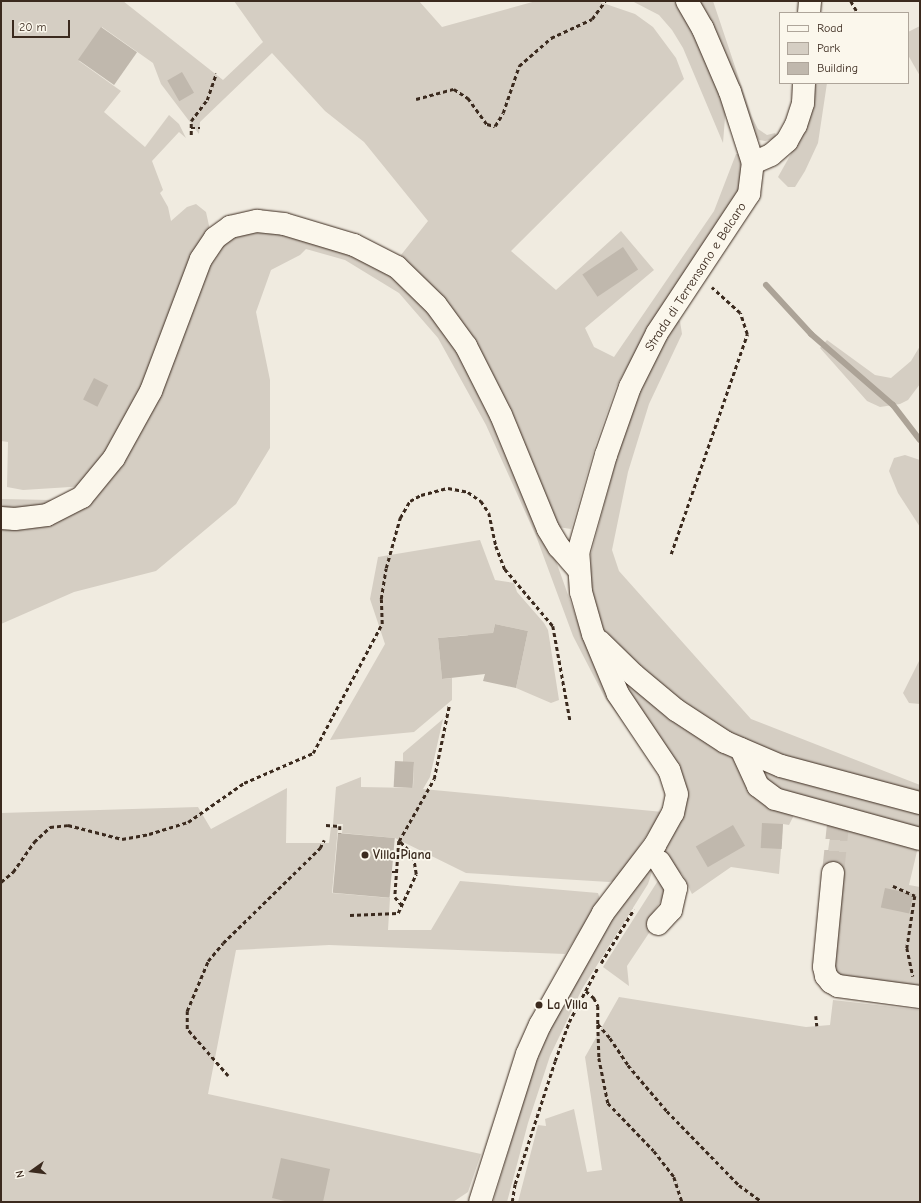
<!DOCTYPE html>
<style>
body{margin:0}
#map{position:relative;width:921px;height:1203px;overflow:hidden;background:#f0ebe0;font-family:"Comic Neue",sans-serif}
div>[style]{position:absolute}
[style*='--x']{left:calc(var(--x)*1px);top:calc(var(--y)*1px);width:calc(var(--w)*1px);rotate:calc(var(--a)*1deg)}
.green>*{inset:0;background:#d5cec3}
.stream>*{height:6px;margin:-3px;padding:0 3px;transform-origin:3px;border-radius:3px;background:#aca397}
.building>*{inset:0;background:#c0b8ad;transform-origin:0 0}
.minor-tunnel>*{height:22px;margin-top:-11px;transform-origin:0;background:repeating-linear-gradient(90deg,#ccc4b9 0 22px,transparent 0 33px)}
.path>*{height:2.5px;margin-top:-1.25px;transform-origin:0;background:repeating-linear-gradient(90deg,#3b2a1e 0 4px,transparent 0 7px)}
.roads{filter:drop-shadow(0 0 1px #3b2a1e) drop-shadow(0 0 1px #3b2a1e)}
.minor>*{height:22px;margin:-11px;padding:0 11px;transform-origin:11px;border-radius:11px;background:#fbf7ec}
.dots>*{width:11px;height:11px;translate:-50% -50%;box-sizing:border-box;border:2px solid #fbf7ec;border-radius:50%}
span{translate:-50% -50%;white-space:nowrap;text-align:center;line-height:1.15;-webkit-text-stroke:3.5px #fbf7ec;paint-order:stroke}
.street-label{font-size:13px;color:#3b2a1e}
.poi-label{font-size:13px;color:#3b2a1e;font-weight:700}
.left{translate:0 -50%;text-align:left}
.frame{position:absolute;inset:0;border:2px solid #3b2a1e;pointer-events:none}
.legend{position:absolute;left:779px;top:12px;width:130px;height:72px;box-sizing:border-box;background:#fbf7ec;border:1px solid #aea59a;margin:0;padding:5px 7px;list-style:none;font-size:12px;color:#3b2a1e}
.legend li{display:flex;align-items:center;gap:8px;height:20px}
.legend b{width:20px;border:1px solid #aea59a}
.north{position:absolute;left:12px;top:1151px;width:40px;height:40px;-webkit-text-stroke:3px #fbf7ec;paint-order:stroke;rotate:256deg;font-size:11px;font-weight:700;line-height:16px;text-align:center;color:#3b2a1e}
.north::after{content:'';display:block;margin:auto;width:14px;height:18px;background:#3b2a1e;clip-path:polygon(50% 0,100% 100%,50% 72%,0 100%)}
.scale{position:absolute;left:12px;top:20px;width:58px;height:18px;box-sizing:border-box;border:2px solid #3b2a1e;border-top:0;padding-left:5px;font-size:12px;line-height:14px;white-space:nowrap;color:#3b2a1e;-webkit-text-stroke:3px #fbf7ec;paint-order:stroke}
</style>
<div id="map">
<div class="green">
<div style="clip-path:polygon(1px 1px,123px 1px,223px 80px,263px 42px,234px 1px,419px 1px,442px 27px,536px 1px,597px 1px,635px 14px,653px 27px,676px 58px,684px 79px,511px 251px,556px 290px,621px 231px,654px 270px,585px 328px,594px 347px,614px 357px,714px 211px,736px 154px,739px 154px,744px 165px,739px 192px,649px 328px,616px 387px,595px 446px,571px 529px,558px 527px,443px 300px,401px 255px,428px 221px,364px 142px,325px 111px,272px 53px,200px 122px,199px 134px,161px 84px,153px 63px,102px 27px,79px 61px,121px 91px,104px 112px,145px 147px,169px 115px,179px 124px,186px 138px,179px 132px,152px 161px,163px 190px,160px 193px,168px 207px,171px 221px,187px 207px,196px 204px,206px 212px,210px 230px,147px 388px,86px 486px,23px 490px,7px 487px,8px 442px,1px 441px)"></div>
<div style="clip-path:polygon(632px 1px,677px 1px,696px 33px,726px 105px,723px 143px,683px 48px,672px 30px,659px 15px)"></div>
<div style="clip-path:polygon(697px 1px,713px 1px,752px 117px,758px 129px,767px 135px,775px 133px,777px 138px,765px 141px,759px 140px,753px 133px)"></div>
<div style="clip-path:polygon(920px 26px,920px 76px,908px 55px,908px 32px)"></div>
<div style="clip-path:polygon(812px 83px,827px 83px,818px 143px,805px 171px,795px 187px,788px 187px,778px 177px,805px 129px)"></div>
<div style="clip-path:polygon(257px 229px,287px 233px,353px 255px,394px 274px,462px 348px,546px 533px,583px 637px,632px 733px,605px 698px,573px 636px,536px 536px,486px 425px,438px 338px,399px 293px,345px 260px,306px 249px,300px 255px,271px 270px,256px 312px,270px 380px,270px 448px,236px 504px,156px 571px,74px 592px,1px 624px,1px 526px,85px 506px,211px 264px,231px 233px)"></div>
<div style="clip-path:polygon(676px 319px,680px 321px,682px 334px,649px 404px,628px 472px,612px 550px,619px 571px,751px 719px,920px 785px,920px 834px,795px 813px,789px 825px,783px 824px,779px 874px,731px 867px,692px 894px,682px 874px,668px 865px,664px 846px,679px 817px,601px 631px,590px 592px,591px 554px,620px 446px,638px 395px)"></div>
<div style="clip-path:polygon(827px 340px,875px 375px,891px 378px,911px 361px,920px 346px,920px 384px,908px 400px,900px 404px,880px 407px,867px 401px,820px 348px)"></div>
<div style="clip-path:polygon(905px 455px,920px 460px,920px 527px,898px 493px,889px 471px,894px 458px)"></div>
<div style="clip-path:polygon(1px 499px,52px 500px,53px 503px,1px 511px)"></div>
<div style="clip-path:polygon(480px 540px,495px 580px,514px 583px,517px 592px,544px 623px,548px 630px,559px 700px,551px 703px,516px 688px,528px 631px,495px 624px,490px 645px,471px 668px,468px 635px,438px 638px,442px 679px,452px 678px,452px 700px,414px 732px,330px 740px,385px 644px,370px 599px,378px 557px)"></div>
<div style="clip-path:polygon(920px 659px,920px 704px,909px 703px,903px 693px)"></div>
<div style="clip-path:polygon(443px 719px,430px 777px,423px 789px,663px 812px,615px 881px,609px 882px,466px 873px,395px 838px,342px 833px,343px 824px,333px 824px,336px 787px,361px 777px,361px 787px,413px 788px,414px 762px,403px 762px,403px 753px)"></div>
<div style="clip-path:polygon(287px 788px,286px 843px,329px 843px,331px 827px,338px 827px,332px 893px,390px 898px,388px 930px,431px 930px,460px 881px,598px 893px,600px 899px,596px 907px,565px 954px,329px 945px,236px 950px,208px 1094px,481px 1154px,468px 1192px,453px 1202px,1px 1202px,1px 813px,198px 807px,211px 829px)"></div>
<div style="clip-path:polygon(832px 823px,918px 847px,909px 885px,920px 887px,920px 987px,838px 978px,832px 973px,825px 872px)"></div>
<div style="clip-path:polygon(655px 863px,648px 884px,582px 989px,550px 1056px,528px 1123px,507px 1202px,493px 1202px,537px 1057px,551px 1027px,609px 918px)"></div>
<div style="clip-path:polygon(659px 879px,664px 884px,663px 898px,650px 917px,651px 930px,627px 966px,629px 986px,603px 967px)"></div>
<div style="clip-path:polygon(619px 997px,806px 1027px,830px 1025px,833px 1000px,920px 1010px,920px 1202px,518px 1202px,538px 1125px,546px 1126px,545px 1119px,574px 1109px,587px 1172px,602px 1170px,585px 1057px)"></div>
</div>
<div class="stream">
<div style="--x:766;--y:285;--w:67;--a:47.4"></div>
<div style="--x:811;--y:334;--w:108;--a:40.9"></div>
<div style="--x:893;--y:405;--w:44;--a:52.4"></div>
</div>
<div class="building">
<div style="left:101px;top:27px;width:44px;height:40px;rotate:35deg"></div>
<div style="left:182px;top:72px;width:24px;height:17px;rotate:60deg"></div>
<div style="left:623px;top:247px;width:27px;height:49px;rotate:56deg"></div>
<div style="left:94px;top:378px;width:16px;height:24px;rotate:27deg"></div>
<div style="clip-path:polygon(495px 624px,528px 631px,516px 688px,483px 681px,485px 674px,442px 679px,438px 638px,493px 633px)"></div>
<div style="left:395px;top:761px;width:19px;height:26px;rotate:3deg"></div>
<div style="left:762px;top:823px;width:21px;height:25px;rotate:3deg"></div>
<div style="left:733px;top:825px;width:24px;height:43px;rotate:60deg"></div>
<div style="left:338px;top:833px;width:57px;height:60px;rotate:5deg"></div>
<div style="left:885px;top:888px;width:29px;height:20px;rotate:12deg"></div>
<div style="clip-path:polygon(281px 1158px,330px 1169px,323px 1202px,289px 1202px,272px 1198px)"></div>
</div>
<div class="minor-tunnel">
<div style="--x:833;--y:873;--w:48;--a:-84.1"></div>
</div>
<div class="path">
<div style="--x:851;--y:1;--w:14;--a:60"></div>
<div style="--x:416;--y:99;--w:39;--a:-15"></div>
<div style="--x:454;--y:89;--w:17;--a:33"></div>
<div style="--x:468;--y:98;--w:32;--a:54"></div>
<div style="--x:487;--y:124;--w:8;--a:14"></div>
<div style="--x:495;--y:126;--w:15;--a:-58"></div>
<div style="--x:503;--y:113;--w:50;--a:-71.2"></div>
<div style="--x:519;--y:66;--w:43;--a:-41.2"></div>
<div style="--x:551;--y:38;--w:45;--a:-24.9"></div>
<div style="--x:592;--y:19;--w:22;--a:-54"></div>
<div style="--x:191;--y:128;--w:9;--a:0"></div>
<div style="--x:191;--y:135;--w:14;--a:-90"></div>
<div style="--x:191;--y:121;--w:26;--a:-53"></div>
<div style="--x:207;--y:100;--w:28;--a:-71"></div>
<div style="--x:671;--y:554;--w:233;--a:-70.9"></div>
<div style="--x:747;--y:334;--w:22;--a:-108"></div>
<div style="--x:740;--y:313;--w:38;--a:-138"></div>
<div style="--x:326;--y:825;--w:14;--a:4"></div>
<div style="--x:340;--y:826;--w:7;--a:90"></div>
<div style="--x:399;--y:841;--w:56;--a:94.1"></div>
<div style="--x:395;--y:897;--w:11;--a:49"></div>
<div style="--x:392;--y:872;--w:4;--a:0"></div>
<div style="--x:1;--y:882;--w:16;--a:-40"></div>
<div style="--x:13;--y:872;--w:37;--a:-55"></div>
<div style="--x:34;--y:842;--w:22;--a:-43"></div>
<div style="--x:50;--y:827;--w:18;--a:-6"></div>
<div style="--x:68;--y:825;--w:56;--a:14.5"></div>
<div style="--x:122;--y:839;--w:27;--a:-10"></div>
<div style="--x:149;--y:834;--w:41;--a:-17.1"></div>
<div style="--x:188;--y:822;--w:68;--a:-34.9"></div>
<div style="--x:244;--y:783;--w:75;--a:-23.5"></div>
<div style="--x:313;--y:753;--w:146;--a:-61.9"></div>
<div style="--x:382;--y:624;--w:25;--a:-92"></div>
<div style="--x:381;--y:599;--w:31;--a:-81"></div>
<div style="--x:386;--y:568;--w:52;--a:-74.4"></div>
<div style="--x:400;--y:518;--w:20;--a:-60"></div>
<div style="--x:410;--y:501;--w:13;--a:-29"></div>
<div style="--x:421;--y:495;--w:28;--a:-15"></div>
<div style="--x:448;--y:488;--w:20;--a:11"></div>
<div style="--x:468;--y:492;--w:16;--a:35"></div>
<div style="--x:481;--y:501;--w:14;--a:56"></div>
<div style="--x:489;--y:513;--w:34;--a:78"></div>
<div style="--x:496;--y:546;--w:25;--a:69"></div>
<div style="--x:505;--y:569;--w:75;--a:49.9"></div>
<div style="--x:553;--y:626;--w:96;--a:79.7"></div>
<div style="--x:893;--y:886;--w:24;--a:24"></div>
<div style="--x:915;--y:896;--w:53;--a:98.7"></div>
<div style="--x:907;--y:948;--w:29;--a:78"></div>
<div style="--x:350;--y:915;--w:48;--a:-2.4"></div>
<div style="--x:398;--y:913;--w:43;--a:-65.2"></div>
<div style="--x:416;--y:874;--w:19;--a:-99"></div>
<div style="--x:413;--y:855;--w:20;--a:-135"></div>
<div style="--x:399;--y:841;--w:71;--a:-60.6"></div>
<div style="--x:434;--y:779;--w:75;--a:-78.4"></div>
<div style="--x:601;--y:963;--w:63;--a:-58.6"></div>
<div style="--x:586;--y:991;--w:11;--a:41"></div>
<div style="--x:594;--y:998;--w:9;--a:63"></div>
<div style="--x:598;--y:1006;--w:18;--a:90"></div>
<div style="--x:598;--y:1024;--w:18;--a:49"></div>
<div style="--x:610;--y:1038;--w:32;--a:56"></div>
<div style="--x:628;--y:1065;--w:60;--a:49.7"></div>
<div style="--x:667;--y:1111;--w:103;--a:45.8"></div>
<div style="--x:739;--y:1185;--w:29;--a:36"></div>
<div style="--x:816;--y:1016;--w:10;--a:84"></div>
<div style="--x:598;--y:1025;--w:33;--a:88"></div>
<div style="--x:599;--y:1058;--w:46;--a:78.7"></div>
<div style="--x:608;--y:1103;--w:66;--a:46.2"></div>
<div style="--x:654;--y:1151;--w:33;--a:52"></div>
<div style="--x:674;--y:1177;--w:26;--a:72"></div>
<div style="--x:228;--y:1076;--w:62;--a:-131.1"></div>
<div style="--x:187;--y:1029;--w:18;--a:-90"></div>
<div style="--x:187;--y:1011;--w:54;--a:-67.2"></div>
<div style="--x:208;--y:961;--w:23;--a:-50"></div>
<div style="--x:223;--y:943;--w:136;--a:-44.4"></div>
<div style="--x:320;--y:848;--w:9;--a:-63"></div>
<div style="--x:512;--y:1202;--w:18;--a:-81"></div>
<div style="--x:515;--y:1184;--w:129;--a:-72"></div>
<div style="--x:555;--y:1061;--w:41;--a:-70.3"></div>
<div style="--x:569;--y:1022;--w:62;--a:-62.2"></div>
</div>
<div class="roads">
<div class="minor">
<div style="--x:809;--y:13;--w:12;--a:-85"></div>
<div style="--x:753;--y:163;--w:20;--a:-24"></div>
<div style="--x:771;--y:155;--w:21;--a:-41"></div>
<div style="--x:787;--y:141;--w:18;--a:-61"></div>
<div style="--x:796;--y:125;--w:23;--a:-72"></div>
<div style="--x:803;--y:103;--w:20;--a:-87"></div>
<div style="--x:1;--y:518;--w:14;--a:4"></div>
<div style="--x:15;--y:519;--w:32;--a:-7"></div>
<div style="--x:47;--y:515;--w:39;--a:-27"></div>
<div style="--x:82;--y:497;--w:50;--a:-50.6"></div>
<div style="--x:114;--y:458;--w:77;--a:-61.1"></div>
<div style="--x:151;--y:391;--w:141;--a:-69.3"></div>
<div style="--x:201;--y:259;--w:25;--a:-56"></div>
<div style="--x:215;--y:238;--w:19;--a:-36"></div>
<div style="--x:230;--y:227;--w:28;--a:-13"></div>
<div style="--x:257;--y:221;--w:27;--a:6"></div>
<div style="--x:284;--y:224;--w:73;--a:16.7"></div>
<div style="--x:354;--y:245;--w:48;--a:27.1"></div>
<div style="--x:397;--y:267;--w:54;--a:44.3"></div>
<div style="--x:436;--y:305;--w:51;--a:53.8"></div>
<div style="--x:466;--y:346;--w:77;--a:63.1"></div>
<div style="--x:501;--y:415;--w:123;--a:67.6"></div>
<div style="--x:548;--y:529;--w:21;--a:59"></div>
<div style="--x:559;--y:547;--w:30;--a:49"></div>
<div style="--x:599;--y:641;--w:49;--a:44.2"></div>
<div style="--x:634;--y:675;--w:55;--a:39.8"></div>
<div style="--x:676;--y:710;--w:59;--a:33.1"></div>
<div style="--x:725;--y:742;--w:61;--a:23.2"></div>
<div style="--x:781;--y:766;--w:144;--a:14.9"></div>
<div style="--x:741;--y:749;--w:41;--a:65.3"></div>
<div style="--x:758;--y:786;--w:21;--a:37"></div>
<div style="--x:775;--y:799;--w:150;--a:15.4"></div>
<div style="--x:833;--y:873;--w:94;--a:95.5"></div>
<div style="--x:824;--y:967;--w:9;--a:77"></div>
<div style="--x:826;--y:976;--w:8;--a:50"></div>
<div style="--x:831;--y:982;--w:8;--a:30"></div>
<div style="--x:838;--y:986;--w:83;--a:7.6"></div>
<div style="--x:658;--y:924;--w:19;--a:-47"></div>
<div style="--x:671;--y:910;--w:23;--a:-77"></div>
<div style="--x:676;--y:888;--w:31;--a:-122"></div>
<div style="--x:480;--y:1202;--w:155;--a:-72.4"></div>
<div style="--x:527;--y:1054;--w:32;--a:-66"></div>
<div style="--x:540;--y:1025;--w:129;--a:-60.6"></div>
<div style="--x:603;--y:913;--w:86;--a:-52.6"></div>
<div style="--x:655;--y:845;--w:37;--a:-61"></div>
<div style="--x:673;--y:813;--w:19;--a:-78"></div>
<div style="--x:677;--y:794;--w:25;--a:-108"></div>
<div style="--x:669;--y:770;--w:92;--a:-123.9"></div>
<div style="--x:618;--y:694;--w:65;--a:-112.6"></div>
<div style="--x:593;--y:634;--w:44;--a:-105.9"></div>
<div style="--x:581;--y:592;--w:39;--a:-94"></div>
<div style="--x:578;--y:553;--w:102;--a:-74.1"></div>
<div style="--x:606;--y:455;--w:72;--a:-70.6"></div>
<div style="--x:630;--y:387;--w:60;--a:-63.4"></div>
<div style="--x:657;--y:333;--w:167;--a:-56.5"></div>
<div style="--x:749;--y:194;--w:31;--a:-83"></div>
<div style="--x:753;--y:163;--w:75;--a:-107.9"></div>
<div style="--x:730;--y:92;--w:69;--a:-113.2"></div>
<div style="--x:703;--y:29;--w:32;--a:-120"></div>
</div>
</div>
<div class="dots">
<div style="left:365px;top:855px;background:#3b2a1e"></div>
<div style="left:539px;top:1005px;background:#3b2a1e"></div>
</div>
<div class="street-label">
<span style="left:696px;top:277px;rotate:-57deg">Strada di Terrensano e Belcaro</span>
</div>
<div class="poi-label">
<span class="left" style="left:373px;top:855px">Villa Piana</span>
<span class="left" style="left:547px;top:1005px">La Villa</span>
</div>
<div class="frame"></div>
<ul class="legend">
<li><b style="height:5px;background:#fbf7ec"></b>Road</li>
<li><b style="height:11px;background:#d5cec3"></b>Park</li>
<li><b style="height:11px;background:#c0b8ad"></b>Building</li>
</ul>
<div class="north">N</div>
<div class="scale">20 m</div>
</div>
